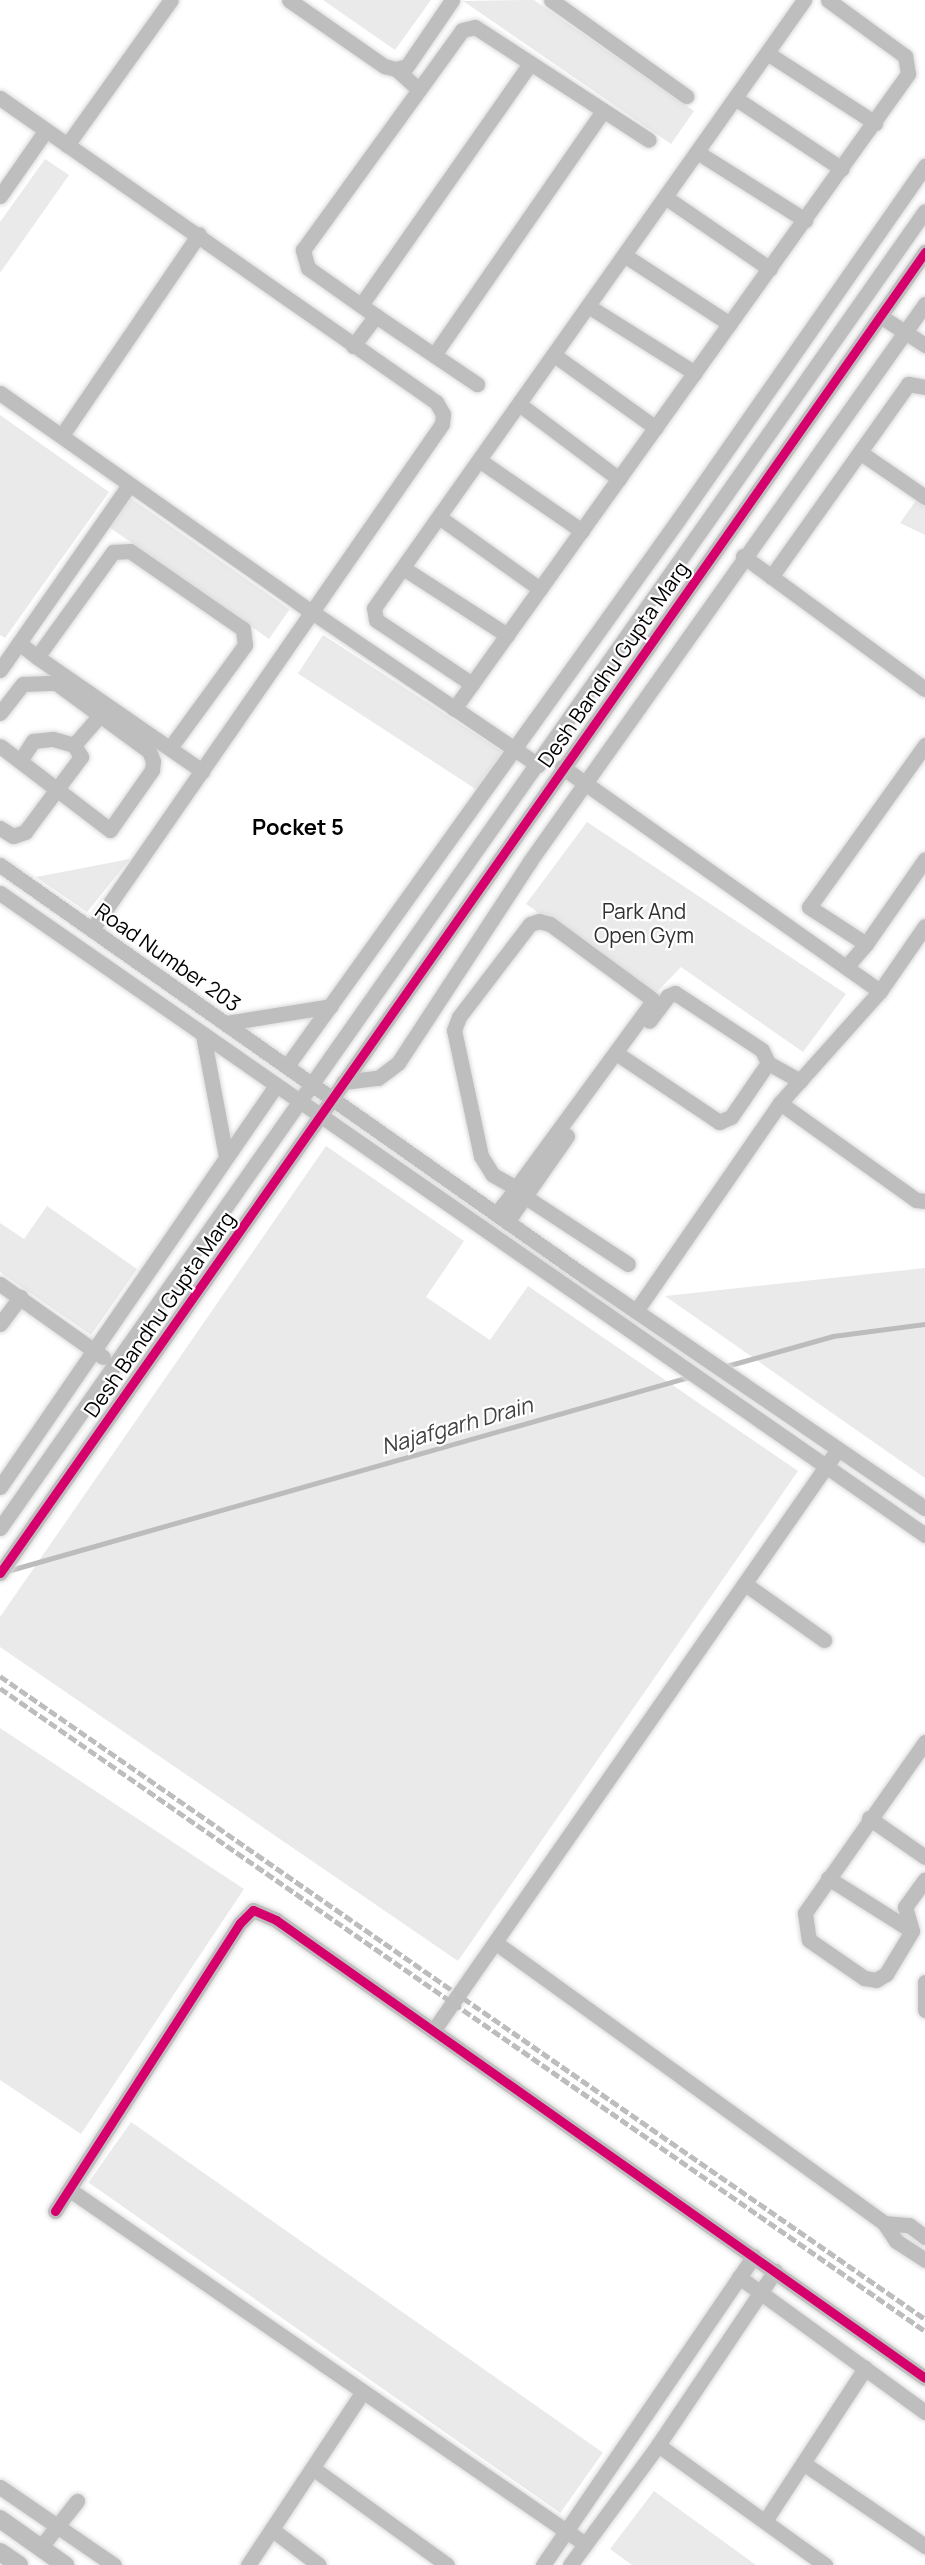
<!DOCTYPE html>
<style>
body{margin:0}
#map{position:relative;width:925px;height:2565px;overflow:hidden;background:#fff;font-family:Manrope,sans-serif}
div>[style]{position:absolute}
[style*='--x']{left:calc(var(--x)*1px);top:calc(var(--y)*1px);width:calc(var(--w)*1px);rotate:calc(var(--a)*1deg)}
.green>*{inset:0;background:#eaeaea;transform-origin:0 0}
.stream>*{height:4.5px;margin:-2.25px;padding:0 2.25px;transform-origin:2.25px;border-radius:2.25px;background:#bcbcbc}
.roads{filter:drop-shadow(0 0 2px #dbdbdb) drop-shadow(0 0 2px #dbdbdb)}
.minor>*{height:15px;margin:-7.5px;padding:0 7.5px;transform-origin:7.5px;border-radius:7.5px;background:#bebebe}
.major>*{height:18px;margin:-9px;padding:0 9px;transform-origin:9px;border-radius:9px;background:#bdbdbd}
.rail>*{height:4.5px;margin-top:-2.25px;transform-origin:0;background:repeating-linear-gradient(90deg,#bdbdbd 0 9px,transparent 0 12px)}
.cycleway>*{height:9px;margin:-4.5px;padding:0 4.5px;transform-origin:4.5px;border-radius:4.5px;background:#d6006c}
span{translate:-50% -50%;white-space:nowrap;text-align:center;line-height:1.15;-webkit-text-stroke:4.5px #fff;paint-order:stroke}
.street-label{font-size:21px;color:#000}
.park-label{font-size:21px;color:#303030}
.neighbourhood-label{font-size:22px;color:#000;font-weight:700}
.water-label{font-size:22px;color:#414141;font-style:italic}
</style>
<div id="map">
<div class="green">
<div style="clip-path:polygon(323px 0,431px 0,395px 50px)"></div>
<div style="clip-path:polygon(534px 0,694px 111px,671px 144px,463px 1px)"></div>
<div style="clip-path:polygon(45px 159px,69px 175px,0 273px,0 222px)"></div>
<div style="clip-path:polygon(0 415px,109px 492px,5px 638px,0 635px)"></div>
<div style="clip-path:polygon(922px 492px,925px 494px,925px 535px,900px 523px)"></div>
<div style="left:129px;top:497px;width:196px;height:36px;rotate:35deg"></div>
<div style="left:323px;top:635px;width:214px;height:46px;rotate:33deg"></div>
<div style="clip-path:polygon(587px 822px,846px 994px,803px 1052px,681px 967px,655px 994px,526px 904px)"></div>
<div style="clip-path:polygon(130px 859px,87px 912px,36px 877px)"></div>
<div style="clip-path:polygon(326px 1146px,464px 1241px,426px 1297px,490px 1340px,528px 1286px,798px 1471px,458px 1961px,0 1647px,0 1617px)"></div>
<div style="clip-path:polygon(47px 1206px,137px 1269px,91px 1335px,0 1272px,0 1223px,24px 1239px)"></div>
<div style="clip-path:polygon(925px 1268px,925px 1478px,665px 1296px)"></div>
<div style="clip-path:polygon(0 1728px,244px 1889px,81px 2134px,0 2080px)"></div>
<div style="left:131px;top:2122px;width:576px;height:74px;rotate:35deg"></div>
<div style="clip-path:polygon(654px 2491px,756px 2565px,632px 2565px,610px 2549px)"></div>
</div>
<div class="stream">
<div style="--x:723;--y:1367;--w:114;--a:-15.7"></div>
<div style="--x:833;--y:1336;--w:93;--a:-7.4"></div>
<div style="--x:7;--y:1571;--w:709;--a:-15.88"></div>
</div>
<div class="roads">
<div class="minor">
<div style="--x:289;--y:0;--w:116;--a:34.8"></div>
<div style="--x:384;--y:66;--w:12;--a:14"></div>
<div style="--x:396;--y:69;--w:11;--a:-15"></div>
<div style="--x:407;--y:66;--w:80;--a:-55.7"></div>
<div style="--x:551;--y:0;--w:166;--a:35.4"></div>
<div style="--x:767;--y:53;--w:129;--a:32.9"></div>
<div style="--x:396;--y:69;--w:31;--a:42"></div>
<div style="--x:0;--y:98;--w:532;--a:34.89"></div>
<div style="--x:436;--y:402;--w:14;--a:60"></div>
<div style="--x:443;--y:414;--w:10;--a:96"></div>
<div style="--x:442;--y:424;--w:614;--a:124.72"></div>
<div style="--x:735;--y:98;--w:128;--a:33.6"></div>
<div style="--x:67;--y:145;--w:178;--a:-54.4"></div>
<div style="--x:697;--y:152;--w:128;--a:32.2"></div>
<div style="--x:0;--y:196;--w:80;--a:-55.1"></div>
<div style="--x:665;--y:197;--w:127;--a:34.4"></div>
<div style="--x:624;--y:255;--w:126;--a:33.1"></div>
<div style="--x:361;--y:305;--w:294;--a:-55"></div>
<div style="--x:588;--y:306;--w:126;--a:32.1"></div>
<div style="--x:376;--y:316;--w:122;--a:34"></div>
<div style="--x:880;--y:316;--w:54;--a:32.8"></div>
<div style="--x:353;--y:346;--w:38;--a:-53"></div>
<div style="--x:376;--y:316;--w:83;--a:-144.8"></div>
<div style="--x:308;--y:268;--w:19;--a:-106"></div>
<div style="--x:303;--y:250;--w:271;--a:-54.1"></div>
<div style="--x:462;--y:30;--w:13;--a:-13"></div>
<div style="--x:475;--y:27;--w:207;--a:33"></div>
<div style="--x:434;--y:355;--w:297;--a:-55.3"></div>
<div style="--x:554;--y:355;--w:125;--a:35.6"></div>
<div style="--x:0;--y:393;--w:381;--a:35.1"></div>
<div style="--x:312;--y:612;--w:273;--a:34.1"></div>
<div style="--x:519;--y:404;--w:125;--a:36.9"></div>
<div style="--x:62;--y:435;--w:243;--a:-55.7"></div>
<div style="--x:861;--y:453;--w:78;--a:34.5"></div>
<div style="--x:479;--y:460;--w:125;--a:34.6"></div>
<div style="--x:439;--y:517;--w:124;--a:35.5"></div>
<div style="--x:743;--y:556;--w:225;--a:36.2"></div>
<div style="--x:403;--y:568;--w:124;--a:32.8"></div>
<div style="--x:771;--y:577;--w:237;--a:-54.6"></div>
<div style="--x:908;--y:384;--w:17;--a:10"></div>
<div style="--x:19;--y:643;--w:23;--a:38"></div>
<div style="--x:37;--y:657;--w:130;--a:-54.1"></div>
<div style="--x:113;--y:552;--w:17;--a:-3"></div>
<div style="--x:130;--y:551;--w:137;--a:34.6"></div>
<div style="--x:243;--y:629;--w:16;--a:83"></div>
<div style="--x:245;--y:645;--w:127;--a:126.1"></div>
<div style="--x:37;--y:657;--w:201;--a:34.6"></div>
<div style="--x:0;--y:670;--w:226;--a:-55.1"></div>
<div style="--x:472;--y:684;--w:115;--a:-146.3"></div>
<div style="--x:376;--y:620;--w:12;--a:-99"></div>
<div style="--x:374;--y:608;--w:745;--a:-54.73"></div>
<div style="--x:454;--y:709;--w:781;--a:-54.44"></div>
<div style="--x:908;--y:74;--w:18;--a:-99"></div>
<div style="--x:905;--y:56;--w:95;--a:-144"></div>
<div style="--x:0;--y:713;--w:37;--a:-52"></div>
<div style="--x:23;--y:684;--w:33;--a:-2"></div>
<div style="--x:56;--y:683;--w:115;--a:36.2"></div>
<div style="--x:149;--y:751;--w:11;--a:68"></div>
<div style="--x:153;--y:761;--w:9;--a:96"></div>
<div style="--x:152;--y:770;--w:73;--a:125"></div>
<div style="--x:110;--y:830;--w:138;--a:-142.6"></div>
<div style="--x:925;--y:745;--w:199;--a:125.6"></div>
<div style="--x:809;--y:907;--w:68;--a:33"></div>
<div style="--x:866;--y:944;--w:103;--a:-55.2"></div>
<div style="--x:20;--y:761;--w:24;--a:-57"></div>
<div style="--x:33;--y:741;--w:20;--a:-6"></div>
<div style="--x:53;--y:739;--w:22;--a:16"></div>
<div style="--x:74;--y:745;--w:38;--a:-49"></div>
<div style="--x:562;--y:767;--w:389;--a:35.2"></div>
<div style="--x:0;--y:828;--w:15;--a:32"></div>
<div style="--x:13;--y:836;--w:13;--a:-18"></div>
<div style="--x:25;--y:832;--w:94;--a:-53.3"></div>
<div style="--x:81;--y:757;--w:14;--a:-120"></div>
<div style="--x:0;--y:865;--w:713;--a:35.12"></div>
<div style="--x:583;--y:1275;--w:414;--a:34.3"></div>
<div style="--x:0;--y:893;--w:1126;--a:34.76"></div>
<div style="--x:846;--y:967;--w:30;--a:-49"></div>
<div style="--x:226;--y:1023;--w:106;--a:-9.2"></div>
<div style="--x:203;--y:1035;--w:124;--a:79.3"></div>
<div style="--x:622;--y:1057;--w:117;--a:33.8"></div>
<div style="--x:719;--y:1122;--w:13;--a:-23"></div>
<div style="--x:731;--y:1117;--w:65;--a:-55.6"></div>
<div style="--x:768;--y:1063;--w:14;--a:-115"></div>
<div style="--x:762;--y:1050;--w:104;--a:-146.8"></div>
<div style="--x:675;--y:993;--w:8;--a:157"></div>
<div style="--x:668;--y:996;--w:31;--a:127"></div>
<div style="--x:768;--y:1063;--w:37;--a:29"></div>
<div style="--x:287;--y:1066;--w:672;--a:-54.39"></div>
<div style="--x:678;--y:520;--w:432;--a:-55.1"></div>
<div style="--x:343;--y:1082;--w:35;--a:-7"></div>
<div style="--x:378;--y:1078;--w:25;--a:-37"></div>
<div style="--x:398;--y:1063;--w:241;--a:-56.8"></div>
<div style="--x:530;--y:861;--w:683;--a:-54.66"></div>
<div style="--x:780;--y:1103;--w:167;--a:35.5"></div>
<div style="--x:916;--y:1200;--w:9;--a:6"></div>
<div style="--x:524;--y:1196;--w:124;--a:33.2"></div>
<div style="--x:496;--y:1214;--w:33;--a:-52"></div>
<div style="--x:516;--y:1188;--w:227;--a:-53.8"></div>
<div style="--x:650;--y:1005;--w:6;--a:-72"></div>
<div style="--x:652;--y:999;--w:127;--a:-143.7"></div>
<div style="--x:550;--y:924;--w:11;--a:-165"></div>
<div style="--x:539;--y:921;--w:9;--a:162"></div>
<div style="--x:530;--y:924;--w:117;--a:127.4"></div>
<div style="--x:459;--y:1017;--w:14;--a:111"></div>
<div style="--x:454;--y:1030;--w:129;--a:77.9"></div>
<div style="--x:481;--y:1156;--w:22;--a:58"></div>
<div style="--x:493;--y:1175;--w:26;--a:29"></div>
<div style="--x:507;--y:1222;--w:105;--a:-55.1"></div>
<div style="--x:0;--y:1284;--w:126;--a:35.3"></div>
<div style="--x:636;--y:1311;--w:253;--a:-55.3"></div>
<div style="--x:780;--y:1103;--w:150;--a:-48.2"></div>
<div style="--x:880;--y:991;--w:79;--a:-55.3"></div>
<div style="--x:0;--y:1324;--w:34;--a:-53"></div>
<div style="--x:0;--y:1487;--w:487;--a:-55.5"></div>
<div style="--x:0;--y:1528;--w:1609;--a:-54.92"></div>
<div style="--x:0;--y:1573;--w:1613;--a:-55"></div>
<div style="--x:745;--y:1584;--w:97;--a:35.3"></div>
<div style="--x:925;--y:1742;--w:209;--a:125.1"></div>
<div style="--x:805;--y:1913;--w:27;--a:82"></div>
<div style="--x:809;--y:1940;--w:67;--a:34.6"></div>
<div style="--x:864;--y:1978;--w:12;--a:9"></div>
<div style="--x:876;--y:1980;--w:12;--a:-31"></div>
<div style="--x:886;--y:1974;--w:50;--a:-58.8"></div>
<div style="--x:912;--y:1931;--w:25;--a:-106"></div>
<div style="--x:905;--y:1907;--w:34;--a:-54"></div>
<div style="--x:869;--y:1818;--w:68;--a:34.9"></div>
<div style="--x:828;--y:1878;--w:99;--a:32.2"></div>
<div style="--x:496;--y:1943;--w:478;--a:35.8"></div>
<div style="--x:884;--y:2223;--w:22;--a:56"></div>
<div style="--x:896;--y:2241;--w:35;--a:33"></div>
<div style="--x:925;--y:1982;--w:28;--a:90"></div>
<div style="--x:433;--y:2031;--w:702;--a:-55.16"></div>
<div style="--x:70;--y:2190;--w:625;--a:34.5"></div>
<div style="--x:55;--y:2211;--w:342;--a:-57.3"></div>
<div style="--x:240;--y:1923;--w:18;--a:-45"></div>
<div style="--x:253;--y:1910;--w:25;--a:23"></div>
<div style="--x:276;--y:1920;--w:794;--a:35.21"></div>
<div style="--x:884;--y:2223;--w:25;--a:5"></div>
<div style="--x:909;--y:2225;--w:20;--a:37"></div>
<div style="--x:739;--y:2277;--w:230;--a:36"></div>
<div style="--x:658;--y:2445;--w:206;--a:35.7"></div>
<div style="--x:803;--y:2463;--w:148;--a:34.2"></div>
<div style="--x:314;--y:2469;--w:164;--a:35.8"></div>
<div style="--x:0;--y:2487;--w:138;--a:34.4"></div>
<div style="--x:765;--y:2521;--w:183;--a:-56.8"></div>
<div style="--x:274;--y:2531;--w:56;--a:37.1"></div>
<div style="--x:40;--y:2548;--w:60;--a:-51.8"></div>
<div style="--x:248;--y:2565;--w:205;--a:-56.5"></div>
<div style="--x:543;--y:2565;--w:374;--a:-55.7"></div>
<div style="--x:570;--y:2565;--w:149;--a:-53.7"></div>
<div style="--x:658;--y:2445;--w:210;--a:-56.1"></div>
</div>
<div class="major">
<div style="--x:0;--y:2519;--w:80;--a:35.3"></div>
<div style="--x:0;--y:2552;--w:23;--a:34"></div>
</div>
</div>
<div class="rail">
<div style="--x:0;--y:1676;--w:1127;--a:34.8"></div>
<div style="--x:0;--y:1688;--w:1127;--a:34.8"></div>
</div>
<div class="cycleway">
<div style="--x:0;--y:1573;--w:1613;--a:-55"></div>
<div style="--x:55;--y:2211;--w:342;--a:-57.3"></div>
<div style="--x:240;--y:1923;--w:18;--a:-45"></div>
<div style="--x:253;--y:1910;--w:25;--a:23"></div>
<div style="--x:276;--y:1920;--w:794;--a:35.21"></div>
</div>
<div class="street-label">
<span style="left:613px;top:664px;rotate:-55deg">Desh Bandhu Gupta Marg</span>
<span style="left:168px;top:957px;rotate:35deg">Road Number 203</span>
<span style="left:159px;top:1314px;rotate:-55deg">Desh Bandhu Gupta Marg</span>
</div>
<div class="park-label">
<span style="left:644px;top:923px">Park And<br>Open Gym</span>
</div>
<div class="neighbourhood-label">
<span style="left:298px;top:828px">Pocket 5</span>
</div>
<div class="water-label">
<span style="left:457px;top:1426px;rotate:-16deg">Najafgarh Drain</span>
</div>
</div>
